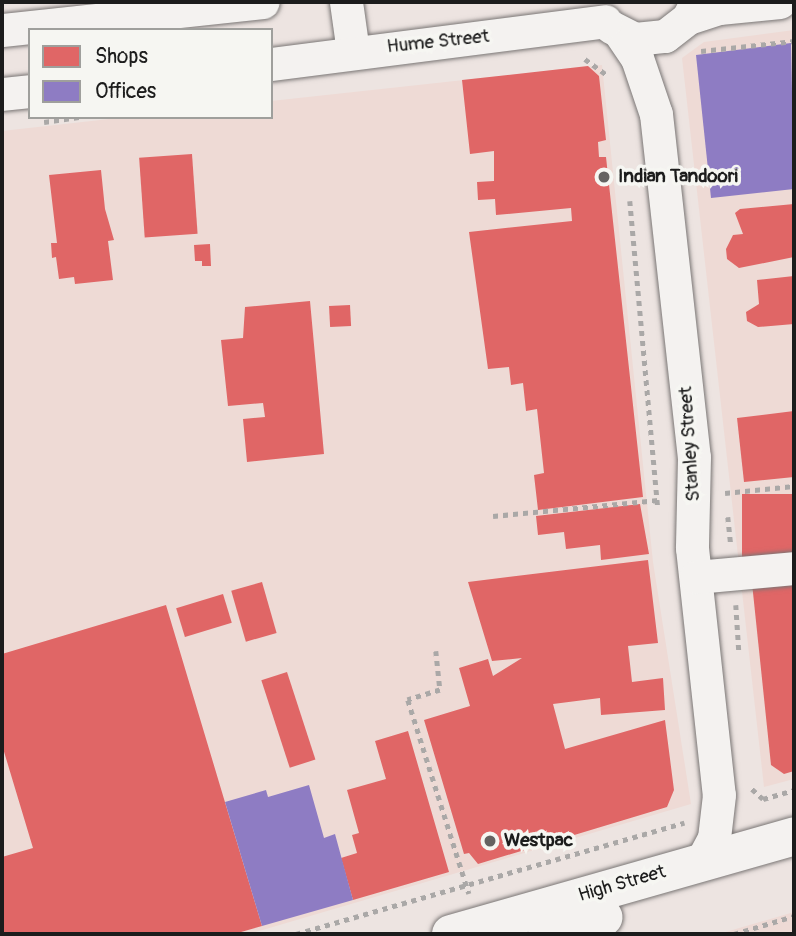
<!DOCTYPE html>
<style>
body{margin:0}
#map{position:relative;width:796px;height:936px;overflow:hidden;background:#ede4e1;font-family:Pangolin,sans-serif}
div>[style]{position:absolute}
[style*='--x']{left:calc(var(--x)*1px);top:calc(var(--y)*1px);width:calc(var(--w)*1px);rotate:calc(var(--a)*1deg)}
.built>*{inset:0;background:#eedad5}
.shops>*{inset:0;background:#e06666;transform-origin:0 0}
.offices>*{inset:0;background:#8e7cc3}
.path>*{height:4.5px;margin-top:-2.25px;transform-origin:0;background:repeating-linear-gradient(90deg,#aaa8a7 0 5px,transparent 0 10px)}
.roads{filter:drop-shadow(0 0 2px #7a7675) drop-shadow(0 0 2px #7a7675)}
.minor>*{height:33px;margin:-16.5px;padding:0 16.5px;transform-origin:16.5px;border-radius:16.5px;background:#f4f2f0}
.major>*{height:38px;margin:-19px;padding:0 19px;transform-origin:19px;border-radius:19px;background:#f4f2f0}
.dots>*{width:19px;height:19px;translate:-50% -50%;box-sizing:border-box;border:4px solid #f6f6f2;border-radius:50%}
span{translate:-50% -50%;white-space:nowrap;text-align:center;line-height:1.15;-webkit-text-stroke:7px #f6f6f2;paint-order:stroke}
.street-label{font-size:19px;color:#1c1c1c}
.poi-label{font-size:19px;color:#1c1c1c;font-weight:700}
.left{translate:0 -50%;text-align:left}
.frame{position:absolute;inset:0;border:4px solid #1c1c1c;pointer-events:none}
.legend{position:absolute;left:28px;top:28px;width:245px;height:91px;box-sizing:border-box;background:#f6f6f2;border:2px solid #9f9f9c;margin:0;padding:9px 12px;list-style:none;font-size:21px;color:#1c1c1c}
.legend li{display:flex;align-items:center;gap:14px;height:35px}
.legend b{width:35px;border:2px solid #9f9f9c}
</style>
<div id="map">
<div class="built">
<div style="clip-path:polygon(794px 30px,794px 779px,764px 787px,682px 58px,704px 42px)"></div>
<div style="clip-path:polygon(602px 65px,653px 562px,691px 804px,249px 934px,2px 934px,2px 131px,127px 117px,271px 117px,271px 101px)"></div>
<div style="clip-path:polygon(794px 912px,794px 934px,719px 934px)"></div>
</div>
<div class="shops">
<div style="clip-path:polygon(588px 66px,599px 76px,606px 140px,598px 142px,599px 157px,606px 157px,643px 497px,538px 510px,534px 475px,544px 473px,537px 409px,526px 411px,523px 383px,511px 385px,509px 367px,488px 369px,469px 232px,572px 221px,571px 208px,496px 215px,495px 199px,478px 200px,477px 182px,494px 181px,494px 151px,470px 154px,462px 80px)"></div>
<div style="left:192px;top:154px;width:80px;height:53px;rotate:86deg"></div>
<div style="clip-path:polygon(101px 170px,105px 209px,114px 240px,108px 241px,113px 280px,75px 284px,74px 277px,59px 279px,56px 257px,52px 258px,51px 243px,57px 243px,49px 175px)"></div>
<div style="clip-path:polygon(794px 204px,794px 257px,739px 268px,727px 259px,726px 249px,733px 235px,743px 234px,735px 213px,740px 209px)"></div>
<div style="clip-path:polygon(210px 244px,211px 266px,202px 266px,202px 261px,195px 261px,194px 245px)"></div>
<div style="clip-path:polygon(794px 276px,794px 324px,758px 327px,747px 321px,746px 312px,759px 304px,757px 280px)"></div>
<div style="clip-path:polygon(310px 301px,324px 454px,247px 462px,243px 419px,265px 417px,263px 403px,228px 406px,221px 340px,243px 338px,245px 307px)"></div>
<div style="left:350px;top:305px;width:21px;height:21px;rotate:87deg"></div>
<div style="clip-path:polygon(794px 411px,794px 477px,744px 482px,737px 418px)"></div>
<div style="left:794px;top:494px;width:64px;height:52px;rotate:90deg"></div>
<div style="clip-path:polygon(640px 504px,649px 554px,601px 560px,600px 545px,566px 549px,564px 532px,538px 535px,536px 516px)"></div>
<div style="clip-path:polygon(648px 560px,658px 643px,628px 646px,632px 682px,663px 678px,665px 710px,601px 715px,600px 698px,553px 704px,565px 749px,665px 720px,674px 790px,667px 807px,478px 864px,469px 853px,464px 854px,424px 720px,470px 706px,459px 668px,488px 659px,493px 676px,522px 658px,492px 661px,468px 582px)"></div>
<div style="clip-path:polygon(794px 578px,794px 771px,784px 774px,771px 765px,752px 583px)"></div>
<div style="left:262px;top:582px;width:53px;height:32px;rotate:74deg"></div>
<div style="left:223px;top:594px;width:30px;height:49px;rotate:73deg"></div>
<div style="clip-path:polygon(166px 605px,262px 926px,234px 934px,2px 934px,2px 857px,33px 848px,2px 745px,2px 654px)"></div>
<div style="left:287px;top:672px;width:92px;height:27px;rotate:72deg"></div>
<div style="clip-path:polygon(408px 731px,449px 872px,353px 900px,341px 858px,357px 853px,352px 835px,359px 833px,347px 790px,386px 779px,375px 741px)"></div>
</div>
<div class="offices">
<div style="clip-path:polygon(791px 43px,794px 189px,711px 198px,696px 55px)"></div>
<div style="clip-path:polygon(309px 785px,324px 838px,335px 834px,353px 900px,262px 926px,225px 802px,266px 790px,268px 797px)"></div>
</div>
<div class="path">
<div style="--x:701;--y:51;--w:94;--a:-6.1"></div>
<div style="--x:585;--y:59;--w:26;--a:36"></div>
<div style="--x:44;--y:122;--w:37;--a:-8"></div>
<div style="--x:630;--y:201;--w:306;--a:84.8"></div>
<div style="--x:725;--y:493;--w:69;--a:-5.8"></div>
<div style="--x:493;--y:516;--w:166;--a:-5.5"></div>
<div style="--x:728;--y:517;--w:27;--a:84"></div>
<div style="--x:736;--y:605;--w:47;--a:86.3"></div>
<div style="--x:436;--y:651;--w:39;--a:84"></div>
<div style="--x:440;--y:690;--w:34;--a:163"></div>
<div style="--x:408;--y:700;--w:203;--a:72.5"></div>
<div style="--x:752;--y:789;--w:15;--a:42"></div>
<div style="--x:763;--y:799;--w:32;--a:-16"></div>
<div style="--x:296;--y:934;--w:404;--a:-16"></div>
<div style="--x:734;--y:934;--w:63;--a:-16.7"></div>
</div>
<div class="roads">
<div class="minor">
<div style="--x:346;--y:2;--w:50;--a:82"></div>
<div style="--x:688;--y:18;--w:33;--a:-18"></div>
<div style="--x:719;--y:8;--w:61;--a:-5.6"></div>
<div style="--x:611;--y:27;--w:27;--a:27"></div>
<div style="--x:635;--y:39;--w:30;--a:-6"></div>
<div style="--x:665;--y:36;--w:29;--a:-38"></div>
<div style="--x:688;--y:18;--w:18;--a:-63"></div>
<div style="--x:2;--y:30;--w:262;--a:-6.1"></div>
<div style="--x:620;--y:33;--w:30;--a:56"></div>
<div style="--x:637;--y:58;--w:59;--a:71.3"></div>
<div style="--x:656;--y:114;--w:345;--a:83.7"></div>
<div style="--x:694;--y:457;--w:91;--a:91.3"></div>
<div style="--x:692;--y:548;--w:248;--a:83.8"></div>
<div style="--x:719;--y:795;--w:43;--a:96.6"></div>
<div style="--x:714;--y:838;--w:26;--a:118"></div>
<div style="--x:271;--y:64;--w:337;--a:-7.3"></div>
<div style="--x:2;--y:94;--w:28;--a:-6"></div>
<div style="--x:696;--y:577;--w:98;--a:-5.2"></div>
</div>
<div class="major">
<div style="--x:451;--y:934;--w:357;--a:-15.9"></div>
<div style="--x:547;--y:934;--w:59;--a:-16.6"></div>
</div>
</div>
<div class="dots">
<div style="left:604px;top:177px;background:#656261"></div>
<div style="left:490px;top:841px;background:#656261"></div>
</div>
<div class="street-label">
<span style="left:438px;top:42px;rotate:-6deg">Hume Street</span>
<span style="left:690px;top:444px;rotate:-94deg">Stanley Street</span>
<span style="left:622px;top:884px;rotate:-16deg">High Street</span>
</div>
<div class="poi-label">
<span class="left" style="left:618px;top:177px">Indian Tandoori</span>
<span class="left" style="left:504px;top:841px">Westpac</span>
</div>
<div class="frame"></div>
<ul class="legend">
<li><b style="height:19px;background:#e06666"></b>Shops</li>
<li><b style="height:19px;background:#8e7cc3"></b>Offices</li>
</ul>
</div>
